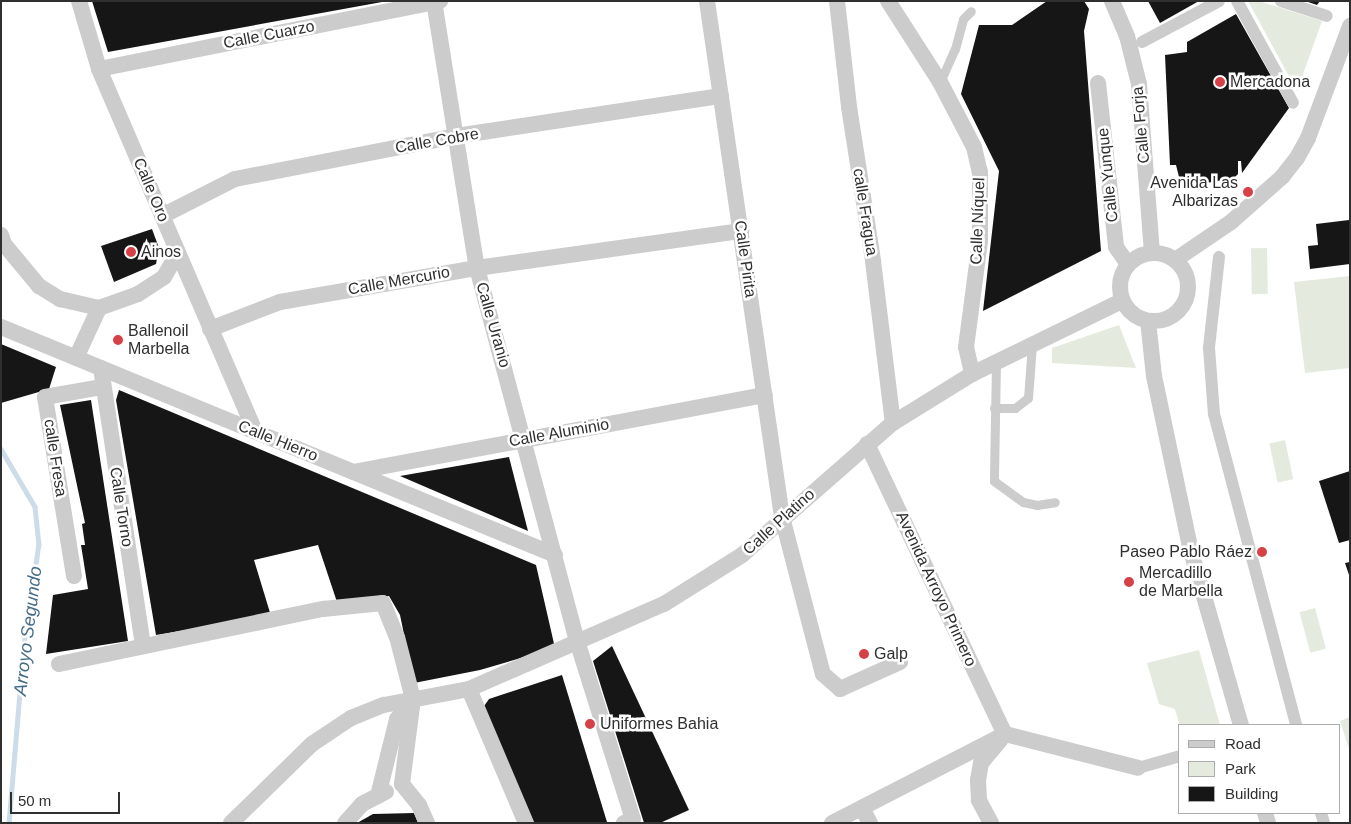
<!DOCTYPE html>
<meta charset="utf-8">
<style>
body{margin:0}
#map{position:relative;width:1351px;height:824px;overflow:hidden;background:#fff;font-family:Arial,sans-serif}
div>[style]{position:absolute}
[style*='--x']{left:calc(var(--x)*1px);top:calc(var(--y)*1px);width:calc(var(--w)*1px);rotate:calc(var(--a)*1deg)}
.green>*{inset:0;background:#e4ebde;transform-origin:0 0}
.stream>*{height:4.5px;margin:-2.25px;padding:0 2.25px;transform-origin:2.25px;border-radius:2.25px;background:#ccdce9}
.building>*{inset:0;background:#161616}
.service>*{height:9px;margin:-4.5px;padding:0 4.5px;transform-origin:4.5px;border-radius:4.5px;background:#ccc}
.pedestrian>*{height:12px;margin:-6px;padding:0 6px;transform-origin:6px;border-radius:6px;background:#ccc}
.minor>*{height:16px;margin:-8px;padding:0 8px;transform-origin:8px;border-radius:8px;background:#ccc}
.minor>.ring{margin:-8px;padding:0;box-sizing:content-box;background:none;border:16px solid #ccc;border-radius:50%}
.dots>*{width:14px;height:14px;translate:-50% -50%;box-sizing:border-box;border:2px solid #fff;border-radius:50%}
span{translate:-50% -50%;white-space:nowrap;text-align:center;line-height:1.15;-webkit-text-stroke:5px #fff;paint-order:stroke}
.street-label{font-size:16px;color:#2f2f2f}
.poi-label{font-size:16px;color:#2f2f2f}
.left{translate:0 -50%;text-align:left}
.right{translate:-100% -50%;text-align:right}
.water-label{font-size:18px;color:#446c89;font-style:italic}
.frame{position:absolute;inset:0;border:2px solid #2f2f2f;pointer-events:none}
.legend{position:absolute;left:1178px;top:724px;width:162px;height:90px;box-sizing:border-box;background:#fff;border:1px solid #acacac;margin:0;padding:6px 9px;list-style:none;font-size:15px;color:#2f2f2f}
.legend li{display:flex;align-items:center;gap:10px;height:25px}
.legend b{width:25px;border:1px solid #acacac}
.scale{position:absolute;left:10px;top:792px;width:110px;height:22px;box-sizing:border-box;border:2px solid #2f2f2f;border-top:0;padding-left:6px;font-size:15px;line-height:18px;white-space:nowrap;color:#2f2f2f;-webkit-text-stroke:4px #fff;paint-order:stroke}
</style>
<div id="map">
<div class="green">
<div style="clip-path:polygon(1248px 1px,1259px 1px,1322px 21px,1297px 91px)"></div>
<div style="left:1267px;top:248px;width:46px;height:16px;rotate:89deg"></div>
<div style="clip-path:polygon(1350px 276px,1350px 368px,1305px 373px,1294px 282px)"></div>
<div style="clip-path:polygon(1119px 325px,1136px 368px,1052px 363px,1052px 348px)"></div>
<div style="left:1285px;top:440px;width:40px;height:16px;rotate:78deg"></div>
<div style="left:1315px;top:608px;width:42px;height:16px;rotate:75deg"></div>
<div style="clip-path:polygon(1199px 650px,1220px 725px,1180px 727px,1175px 709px,1159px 704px,1147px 663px)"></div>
<div style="clip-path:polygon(1350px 717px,1350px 752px,1340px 721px)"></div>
</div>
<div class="stream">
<div style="--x:1;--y:449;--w:67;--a:59.6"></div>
<div style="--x:35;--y:507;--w:37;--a:84"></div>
<div style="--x:39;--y:544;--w:102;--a:98.4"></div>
<div style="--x:24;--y:645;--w:179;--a:94.8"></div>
</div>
<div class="building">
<div style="clip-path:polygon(92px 1px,382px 1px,382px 2px,108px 52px)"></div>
<div style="clip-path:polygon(1047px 1px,1084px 1px,1089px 9px,1084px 31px,1101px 251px,983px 311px,999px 171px,961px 94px,979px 25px,1012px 25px)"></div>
<div style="clip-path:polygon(1148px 1px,1199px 1px,1160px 23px)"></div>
<div style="clip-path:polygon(1305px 1px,1326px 1px,1320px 1px,1317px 5px)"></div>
<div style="clip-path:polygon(1236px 14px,1289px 108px,1242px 173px,1241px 161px,1238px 161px,1238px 174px,1234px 178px,1195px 185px,1194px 181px,1180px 181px,1176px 165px,1170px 165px,1165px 55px,1187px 52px,1187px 42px)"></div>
<div style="clip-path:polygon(1349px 220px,1350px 264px,1310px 269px,1308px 246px,1318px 245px,1316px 224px)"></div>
<div style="clip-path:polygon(152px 229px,159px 248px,156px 264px,114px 282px,101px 246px)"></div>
<div style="clip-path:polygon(1px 344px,56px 367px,49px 389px,1px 403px)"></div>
<div style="clip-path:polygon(119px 390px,536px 565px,555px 648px,480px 670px,414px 683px,400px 615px,389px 596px,338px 605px,318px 545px,254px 560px,271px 616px,156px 635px,116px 400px)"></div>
<div style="clip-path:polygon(91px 400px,128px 641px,46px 654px,53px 595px,88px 589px,81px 545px,85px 545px,82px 524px,85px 523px,60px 405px)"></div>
<div style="clip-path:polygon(509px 457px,528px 531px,400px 476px)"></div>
<div style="clip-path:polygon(1350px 471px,1350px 540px,1339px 543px,1319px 481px)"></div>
<div style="clip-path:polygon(1350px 562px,1350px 575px,1349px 575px,1345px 563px)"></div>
<div style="clip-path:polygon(612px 646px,689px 810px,660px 823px,644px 823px,593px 661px)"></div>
<div style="clip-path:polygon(562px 675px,607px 822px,604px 823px,534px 823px,482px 709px,489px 699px)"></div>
<div style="clip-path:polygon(414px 813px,418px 823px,357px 823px,373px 814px)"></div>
</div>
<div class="service">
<div style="--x:940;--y:82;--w:36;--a:-66"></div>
<div style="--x:955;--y:49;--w:31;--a:-75"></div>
<div style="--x:963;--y:19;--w:11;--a:-45"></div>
<div style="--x:996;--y:362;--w:119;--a:91"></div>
<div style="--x:994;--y:481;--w:36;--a:36"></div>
<div style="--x:1023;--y:502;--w:14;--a:12"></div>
<div style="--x:1037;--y:505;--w:18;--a:-9"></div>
<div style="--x:994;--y:408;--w:21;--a:0"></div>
<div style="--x:1015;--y:408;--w:16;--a:-38"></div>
<div style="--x:1028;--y:398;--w:53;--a:-85.7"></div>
</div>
<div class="pedestrian">
<div style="--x:1237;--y:1;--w:116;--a:61.2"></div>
<div style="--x:1281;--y:1;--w:48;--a:18.1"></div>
<div style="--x:1142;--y:42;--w:87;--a:-28"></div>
<div style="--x:1219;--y:257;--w:92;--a:96.3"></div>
<div style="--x:1209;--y:348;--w:66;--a:85.7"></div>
<div style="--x:1214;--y:414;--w:322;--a:75.2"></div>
<div style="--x:1138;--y:768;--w:44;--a:-15.9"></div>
<div style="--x:1321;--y:813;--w:10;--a:73"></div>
</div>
<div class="minor">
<div style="--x:79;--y:1;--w:71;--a:73.6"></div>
<div style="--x:99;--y:69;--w:394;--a:66.7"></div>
<div style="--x:434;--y:1;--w:270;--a:80.9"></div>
<div style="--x:477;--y:268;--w:389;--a:75"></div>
<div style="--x:578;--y:644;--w:183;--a:72.6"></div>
<div style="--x:633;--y:819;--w:10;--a:156"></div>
<div style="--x:707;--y:1;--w:521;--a:81.73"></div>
<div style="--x:782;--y:517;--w:162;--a:75.4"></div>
<div style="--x:823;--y:674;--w:23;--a:41"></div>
<div style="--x:840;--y:689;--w:66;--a:-24.2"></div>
<div style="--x:837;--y:1;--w:107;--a:83.5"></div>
<div style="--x:849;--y:107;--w:156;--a:81.1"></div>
<div style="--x:873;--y:261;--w:163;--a:83"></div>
<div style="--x:888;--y:1;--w:96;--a:57.3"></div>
<div style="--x:940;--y:82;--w:73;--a:62.4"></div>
<div style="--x:974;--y:147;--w:26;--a:77"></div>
<div style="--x:980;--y:172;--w:69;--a:90"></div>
<div style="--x:980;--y:241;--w:107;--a:97.5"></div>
<div style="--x:966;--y:347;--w:28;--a:77"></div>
<div style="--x:1112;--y:1;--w:38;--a:67"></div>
<div style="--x:1127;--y:36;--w:49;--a:76"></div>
<div style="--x:1139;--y:84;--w:169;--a:85.6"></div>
<div style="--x:99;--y:69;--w:348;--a:-11.3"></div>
<div style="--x:1098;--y:83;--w:165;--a:83.7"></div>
<div style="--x:1116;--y:247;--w:21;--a:55"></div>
<div style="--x:162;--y:216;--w:82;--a:-26.9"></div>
<div style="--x:235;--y:179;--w:225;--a:-11"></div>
<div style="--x:456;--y:136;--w:268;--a:-8.6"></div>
<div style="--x:1;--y:235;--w:9;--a:72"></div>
<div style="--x:4;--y:244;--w:55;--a:50.2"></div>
<div style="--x:39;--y:286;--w:25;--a:32"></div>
<div style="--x:60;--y:299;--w:40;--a:13"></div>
<div style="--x:99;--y:308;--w:41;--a:-19.7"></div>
<div style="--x:138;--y:294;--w:31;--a:-33"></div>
<div style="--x:164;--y:277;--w:28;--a:-60"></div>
<div class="ring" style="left:1120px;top:253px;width:52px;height:52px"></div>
<div style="--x:1175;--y:260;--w:68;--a:-34.2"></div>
<div style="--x:1231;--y:222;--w:68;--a:-41.4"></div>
<div style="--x:1282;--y:177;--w:24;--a:-52"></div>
<div style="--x:1297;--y:158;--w:23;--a:-61"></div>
<div style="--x:1308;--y:138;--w:120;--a:-69.4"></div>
<div style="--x:1148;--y:321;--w:55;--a:83.8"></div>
<div style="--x:1154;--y:376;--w:179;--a:78.1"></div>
<div style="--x:1191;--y:551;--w:181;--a:74"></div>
<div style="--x:1;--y:327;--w:599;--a:22.37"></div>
<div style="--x:210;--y:329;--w:75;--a:-21.1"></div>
<div style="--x:280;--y:302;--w:200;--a:-9.8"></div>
<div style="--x:477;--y:268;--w:267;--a:-8"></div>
<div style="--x:76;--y:358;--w:55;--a:-65.3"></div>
<div style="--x:101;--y:368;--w:281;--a:81.4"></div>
<div style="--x:867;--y:444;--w:321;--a:64.6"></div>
<div style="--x:1005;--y:734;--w:137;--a:14.3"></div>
<div style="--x:353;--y:472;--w:419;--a:-10.6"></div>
<div style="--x:74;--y:576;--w:181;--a:-99.2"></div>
<div style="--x:45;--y:397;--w:57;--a:-10.1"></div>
<div style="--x:59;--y:664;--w:270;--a:-11.8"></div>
<div style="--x:323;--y:609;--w:60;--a:-5.7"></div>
<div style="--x:383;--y:603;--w:37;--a:68"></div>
<div style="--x:397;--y:637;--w:64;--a:75.5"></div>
<div style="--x:413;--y:699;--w:86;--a:97.4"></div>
<div style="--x:469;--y:689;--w:146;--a:67"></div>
<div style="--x:402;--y:784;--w:27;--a:51"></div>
<div style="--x:419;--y:805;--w:20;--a:66"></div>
<div style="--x:378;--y:796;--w:79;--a:-76.1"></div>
<div style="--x:397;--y:719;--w:26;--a:-51"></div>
<div style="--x:862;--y:808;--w:17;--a:62"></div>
<div style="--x:1265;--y:813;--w:10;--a:73"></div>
<div style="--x:231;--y:823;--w:113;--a:-44.3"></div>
<div style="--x:312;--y:744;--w:47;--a:-33.7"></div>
<div style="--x:351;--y:718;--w:35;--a:-22"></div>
<div style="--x:384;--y:705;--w:86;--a:-10.7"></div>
<div style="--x:469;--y:689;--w:213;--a:-23.6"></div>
<div style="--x:664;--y:604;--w:92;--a:-32.1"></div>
<div style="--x:742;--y:555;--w:201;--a:-41.2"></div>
<div style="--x:893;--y:423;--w:93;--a:-31.8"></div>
<div style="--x:972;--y:374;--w:167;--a:-26"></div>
<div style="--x:345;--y:823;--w:25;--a:-48"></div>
<div style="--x:362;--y:804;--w:27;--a:-27"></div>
<div style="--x:832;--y:823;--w:195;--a:-27.2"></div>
<div style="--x:991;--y:823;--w:26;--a:-118"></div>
<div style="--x:979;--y:800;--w:20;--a:-93"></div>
<div style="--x:978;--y:780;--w:17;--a:-80"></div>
<div style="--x:981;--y:763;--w:30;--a:-50"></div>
</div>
<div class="dots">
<div style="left:1220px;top:82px;background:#d54146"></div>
<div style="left:1248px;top:192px;background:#d54146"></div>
<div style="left:131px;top:252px;background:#d54146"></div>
<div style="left:118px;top:340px;background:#d54146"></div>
<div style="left:1262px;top:552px;background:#d54146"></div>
<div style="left:1129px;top:582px;background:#d54146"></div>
<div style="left:864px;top:654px;background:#d54146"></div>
<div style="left:590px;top:724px;background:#d54146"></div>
</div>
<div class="street-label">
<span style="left:269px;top:35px;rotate:-11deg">Calle Cuarzo</span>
<span style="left:1141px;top:125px;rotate:-95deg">Calle Forja</span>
<span style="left:437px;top:141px;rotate:-10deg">Calle Cobre</span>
<span style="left:1108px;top:175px;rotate:-96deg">Calle Yunque</span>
<span style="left:151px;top:190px;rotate:67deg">Calle Oro</span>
<span style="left:865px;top:212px;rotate:81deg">calle Fragua</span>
<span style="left:978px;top:221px;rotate:-88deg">Calle Níquel</span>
<span style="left:745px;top:259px;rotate:82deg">Calle Pirita</span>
<span style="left:399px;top:281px;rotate:-10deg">Calle Mercurio</span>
<span style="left:493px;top:325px;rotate:74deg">Calle Uranio</span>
<span style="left:559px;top:433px;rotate:-10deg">Calle Aluminio</span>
<span style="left:278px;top:441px;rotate:22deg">Calle Hierro</span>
<span style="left:55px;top:458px;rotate:81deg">calle Fresa</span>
<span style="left:121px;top:507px;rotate:81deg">Calle Torno</span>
<span style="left:779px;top:522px;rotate:-42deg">Calle Platino</span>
<span style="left:936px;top:589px;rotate:65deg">Avenida Arroyo Primero</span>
</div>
<div class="poi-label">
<span class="left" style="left:1230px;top:82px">Mercadona</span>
<span class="right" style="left:1238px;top:192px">Avenida Las<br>Albarizas</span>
<span class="left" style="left:141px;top:252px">Ainos</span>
<span class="left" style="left:128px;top:340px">Ballenoil<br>Marbella</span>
<span class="right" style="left:1252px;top:552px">Paseo Pablo Ráez</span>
<span class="left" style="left:1139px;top:582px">Mercadillo<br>de Marbella</span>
<span class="left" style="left:874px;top:654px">Galp</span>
<span class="left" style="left:600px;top:724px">Uniformes Bahia</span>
</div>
<div class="water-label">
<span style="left:28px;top:631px;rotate:-83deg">Arroyo Segundo</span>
</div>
<div class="frame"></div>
<ul class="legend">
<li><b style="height:6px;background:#ccc"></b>Road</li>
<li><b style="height:14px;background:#e4ebde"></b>Park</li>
<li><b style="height:14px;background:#161616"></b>Building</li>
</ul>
<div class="scale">50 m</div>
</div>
